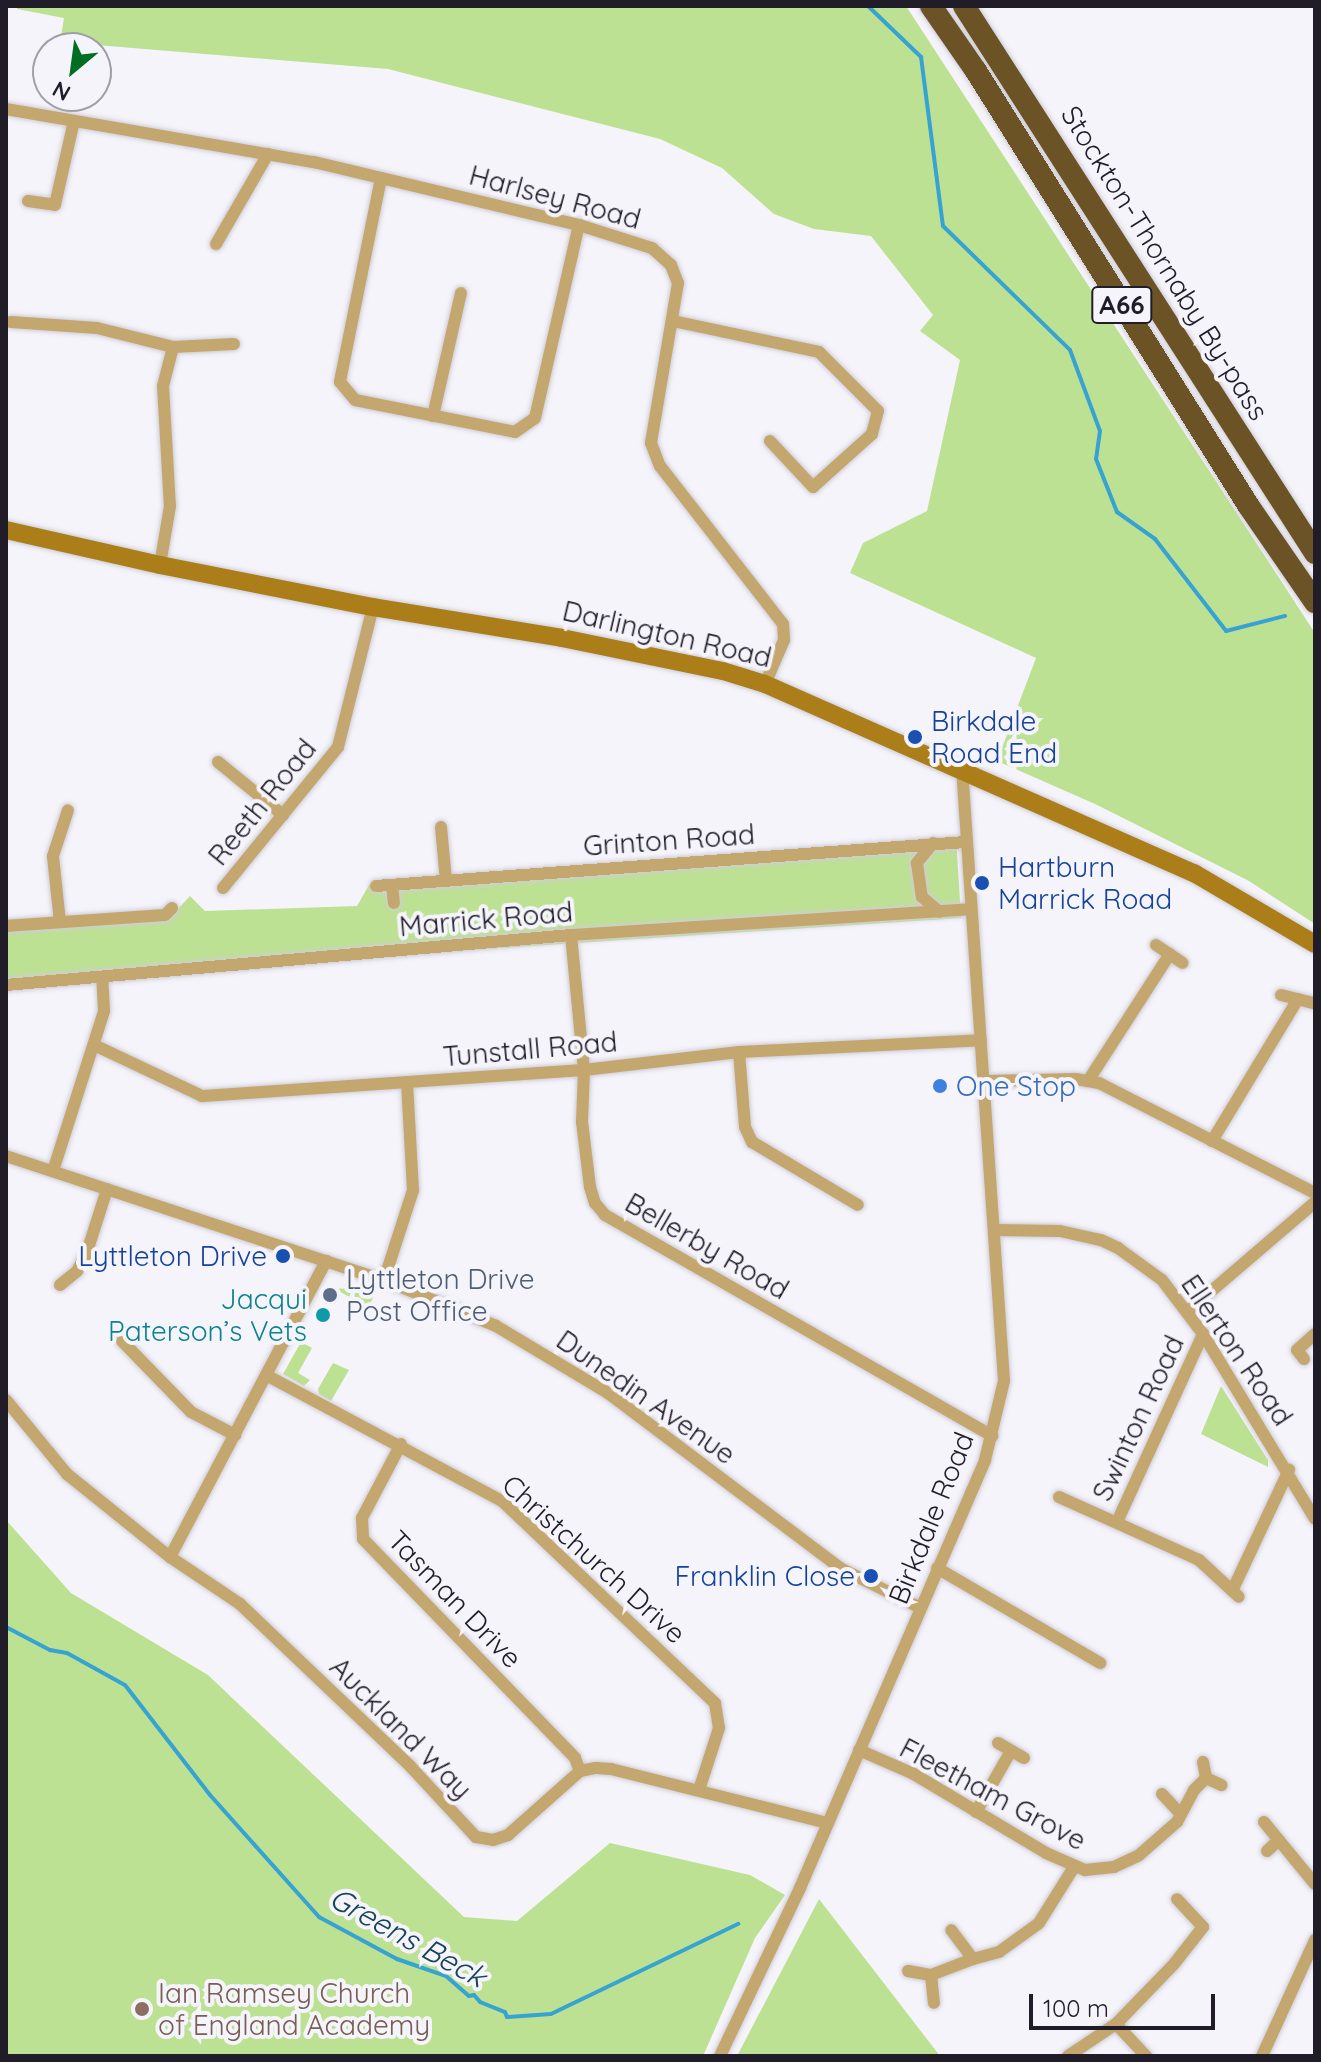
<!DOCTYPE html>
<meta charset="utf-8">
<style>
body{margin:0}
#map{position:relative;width:1321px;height:2062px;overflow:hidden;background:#f5f4fb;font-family:Quicksand,sans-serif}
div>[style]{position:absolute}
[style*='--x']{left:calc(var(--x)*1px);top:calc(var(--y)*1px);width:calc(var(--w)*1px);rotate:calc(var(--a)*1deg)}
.green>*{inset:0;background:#bde193}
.stream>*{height:4px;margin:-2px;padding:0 2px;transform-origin:2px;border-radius:2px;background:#37a3d2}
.roads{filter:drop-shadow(0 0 2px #cfcdd5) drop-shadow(0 0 2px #cfcdd5)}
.street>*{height:12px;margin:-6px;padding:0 6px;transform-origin:6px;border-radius:6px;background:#c4a66f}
.secondary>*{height:18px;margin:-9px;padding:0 9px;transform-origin:9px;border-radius:9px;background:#ab7e19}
.highway>*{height:22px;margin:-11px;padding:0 11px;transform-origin:11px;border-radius:11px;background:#6b5325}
.dots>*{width:22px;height:22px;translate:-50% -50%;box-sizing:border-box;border:4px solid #f5f4fb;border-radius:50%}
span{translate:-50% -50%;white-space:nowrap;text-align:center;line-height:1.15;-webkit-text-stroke:8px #f5f4fb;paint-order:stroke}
.shield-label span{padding:2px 6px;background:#f5f4fb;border:2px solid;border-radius:6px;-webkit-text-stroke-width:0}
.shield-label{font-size:26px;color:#201d29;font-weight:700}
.street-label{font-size:28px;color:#201d29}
.transit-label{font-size:28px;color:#164399}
.left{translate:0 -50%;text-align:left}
.right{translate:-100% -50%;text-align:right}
.shop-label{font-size:28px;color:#366cbe}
.service-label{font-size:28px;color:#4e5e75}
.culture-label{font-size:28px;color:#0d838f}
.education-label{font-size:28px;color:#785e54}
.water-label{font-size:30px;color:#174458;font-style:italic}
.frame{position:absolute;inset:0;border:8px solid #201d29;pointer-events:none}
.north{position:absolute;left:32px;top:32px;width:80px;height:80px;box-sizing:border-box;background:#f5f4fb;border:2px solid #a09ea7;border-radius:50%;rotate:209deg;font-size:22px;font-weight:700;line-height:32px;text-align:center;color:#201d29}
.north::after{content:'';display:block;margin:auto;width:28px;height:36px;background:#006f21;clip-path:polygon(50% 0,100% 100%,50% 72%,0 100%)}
.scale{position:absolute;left:1029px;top:1994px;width:186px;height:36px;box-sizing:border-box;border:4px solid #201d29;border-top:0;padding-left:10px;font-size:24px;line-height:28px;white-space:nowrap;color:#201d29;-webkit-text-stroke:6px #f5f4fb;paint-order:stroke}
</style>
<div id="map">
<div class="green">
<div style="clip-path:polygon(17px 6px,906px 6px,1315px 633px,1315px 924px,1249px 881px,1095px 804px,997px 761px,1036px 658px,850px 573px,863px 543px,927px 511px,960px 360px,920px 331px,933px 315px,871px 236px,814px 229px,774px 214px,722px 168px,660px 139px,388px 69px,60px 42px,64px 18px,17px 9px)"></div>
<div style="clip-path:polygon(956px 836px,961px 918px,6px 980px,6px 919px,174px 913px,190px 896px,205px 911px,357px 906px,369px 885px)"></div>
<div style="clip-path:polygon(333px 1288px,377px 1291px,368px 1307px)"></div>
<div style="clip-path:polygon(301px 1342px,312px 1348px,298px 1373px,310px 1380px,304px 1386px,283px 1374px)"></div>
<div style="clip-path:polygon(333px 1363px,349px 1370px,331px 1401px,319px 1394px,318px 1389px)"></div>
<div style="clip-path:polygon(1221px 1386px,1268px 1460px,1268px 1467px,1201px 1434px)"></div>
<div style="clip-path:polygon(6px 1520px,71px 1593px,208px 1675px,464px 1917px,517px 1921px,610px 1843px,750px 1875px,785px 1895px,755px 1938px,703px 2056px,6px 2056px)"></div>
<div style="clip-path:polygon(819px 1899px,940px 2056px,737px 2056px)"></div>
</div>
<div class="stream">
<div style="--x:868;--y:6;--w:74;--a:43.9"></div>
<div style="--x:921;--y:57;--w:170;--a:82.6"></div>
<div style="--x:943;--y:226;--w:177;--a:44.3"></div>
<div style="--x:1070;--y:350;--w:86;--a:69.7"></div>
<div style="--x:1100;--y:431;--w:28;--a:98"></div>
<div style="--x:1096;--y:459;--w:57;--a:68.4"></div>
<div style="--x:1117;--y:512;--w:47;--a:35.4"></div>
<div style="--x:1155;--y:539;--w:116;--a:52.3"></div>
<div style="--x:1226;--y:631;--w:61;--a:-14.3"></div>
<div style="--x:6;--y:1627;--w:50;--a:27.6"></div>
<div style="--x:50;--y:1650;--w:17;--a:10"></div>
<div style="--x:67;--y:1653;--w:66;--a:28.9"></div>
<div style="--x:125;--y:1685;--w:139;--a:52.3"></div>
<div style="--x:210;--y:1795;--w:164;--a:48.2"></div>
<div style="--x:319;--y:1917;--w:89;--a:28.3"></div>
<div style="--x:397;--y:1959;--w:52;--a:19.1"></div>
<div style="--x:446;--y:1976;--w:30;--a:41"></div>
<div style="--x:469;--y:1996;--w:5;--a:-11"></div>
<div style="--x:474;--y:1995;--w:9;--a:49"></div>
<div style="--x:480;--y:2002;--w:27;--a:22"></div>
<div style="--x:505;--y:2012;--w:5;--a:68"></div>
<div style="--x:507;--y:2017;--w:44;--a:-3.9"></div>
<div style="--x:551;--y:2014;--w:208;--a:-25.7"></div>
</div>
<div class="roads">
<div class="street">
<div style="--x:6;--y:109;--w:313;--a:9.8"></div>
<div style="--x:314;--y:162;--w:272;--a:13.4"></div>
<div style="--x:579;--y:225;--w:77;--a:17.5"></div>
<div style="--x:652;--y:248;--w:25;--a:42"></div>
<div style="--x:671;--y:265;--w:19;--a:69"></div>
<div style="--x:678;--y:283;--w:162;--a:99.6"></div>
<div style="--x:651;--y:443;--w:25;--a:69"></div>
<div style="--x:660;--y:466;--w:200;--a:52.1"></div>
<div style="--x:783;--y:624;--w:16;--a:86"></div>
<div style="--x:784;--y:640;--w:48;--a:113.4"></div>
<div style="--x:381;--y:178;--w:208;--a:101.4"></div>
<div style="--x:340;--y:382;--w:23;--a:50"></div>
<div style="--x:355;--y:400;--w:163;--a:11.3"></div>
<div style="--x:515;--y:432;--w:24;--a:-35"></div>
<div style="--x:535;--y:418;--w:198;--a:-77.2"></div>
<div style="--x:28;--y:201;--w:27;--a:8"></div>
<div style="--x:55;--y:205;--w:86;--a:-77.3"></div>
<div style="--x:216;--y:244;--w:104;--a:-60"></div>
<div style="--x:673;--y:321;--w:149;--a:12"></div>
<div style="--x:819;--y:352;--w:83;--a:45"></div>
<div style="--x:878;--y:411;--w:24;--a:105"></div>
<div style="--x:872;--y:434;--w:79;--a:138.1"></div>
<div style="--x:813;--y:487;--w:63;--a:-133.1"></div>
<div style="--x:11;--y:322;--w:86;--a:4"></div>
<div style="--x:97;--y:328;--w:78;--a:14"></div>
<div style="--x:173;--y:347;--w:40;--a:104.4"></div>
<div style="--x:163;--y:386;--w:120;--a:86.7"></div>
<div style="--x:170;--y:506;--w:60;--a:99.6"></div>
<div style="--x:173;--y:347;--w:61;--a:-2.8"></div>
<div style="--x:433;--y:416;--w:126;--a:-77.2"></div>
<div style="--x:218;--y:762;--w:84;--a:39.2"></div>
<div style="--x:441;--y:827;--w:54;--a:84.7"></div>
<div style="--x:933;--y:843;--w:26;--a:129"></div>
<div style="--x:917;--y:863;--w:34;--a:82"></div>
<div style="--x:922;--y:897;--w:23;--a:40"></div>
<div style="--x:392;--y:885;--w:18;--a:84"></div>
<div style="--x:376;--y:886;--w:592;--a:-4.27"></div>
<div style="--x:223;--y:888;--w:182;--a:-50.8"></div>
<div style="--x:338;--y:747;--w:144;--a:-76"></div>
<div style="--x:60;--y:922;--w:66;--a:-96.1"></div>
<div style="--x:53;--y:856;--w:48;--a:-71.9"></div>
<div style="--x:6;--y:926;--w:159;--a:-4"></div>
<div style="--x:165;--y:915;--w:10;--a:-45"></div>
<div style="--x:571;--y:935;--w:136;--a:84.5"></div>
<div style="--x:584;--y:1070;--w:52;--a:92.2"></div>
<div style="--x:582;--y:1122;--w:65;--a:83"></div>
<div style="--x:590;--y:1187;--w:17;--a:73"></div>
<div style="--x:595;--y:1203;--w:16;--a:50"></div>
<div style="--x:605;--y:1215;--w:446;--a:29.7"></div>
<div style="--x:1156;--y:945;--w:32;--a:34"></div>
<div style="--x:6;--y:985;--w:567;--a:-5.06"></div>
<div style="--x:571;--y:935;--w:401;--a:-3.7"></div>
<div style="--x:1281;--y:995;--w:34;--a:14"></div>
<div style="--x:94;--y:1045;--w:119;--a:25.3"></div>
<div style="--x:202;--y:1096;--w:383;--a:-3.9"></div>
<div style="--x:584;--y:1070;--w:156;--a:-6.6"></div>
<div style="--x:739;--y:1052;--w:242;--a:-2.8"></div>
<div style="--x:739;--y:1052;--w:75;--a:85.4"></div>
<div style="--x:745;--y:1127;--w:17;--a:65"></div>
<div style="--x:752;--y:1142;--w:123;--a:30.7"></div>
<div style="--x:985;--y:1081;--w:91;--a:-1.3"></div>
<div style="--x:1076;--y:1079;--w:23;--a:10"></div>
<div style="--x:1099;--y:1083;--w:242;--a:27"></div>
<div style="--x:1088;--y:1081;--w:151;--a:-57.2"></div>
<div style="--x:1212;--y:1141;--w:166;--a:-58.8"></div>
<div style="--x:6;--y:1156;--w:398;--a:18.2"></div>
<div style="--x:384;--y:1280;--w:121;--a:22.3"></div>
<div style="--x:496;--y:1326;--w:131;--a:30.9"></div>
<div style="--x:608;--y:1393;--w:291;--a:37"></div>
<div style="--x:840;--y:1568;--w:90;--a:26.3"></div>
<div style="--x:53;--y:1171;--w:168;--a:-72.3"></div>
<div style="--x:104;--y:1011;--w:34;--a:-93"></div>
<div style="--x:995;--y:1230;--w:65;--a:0.9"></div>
<div style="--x:1060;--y:1231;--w:42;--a:12.4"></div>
<div style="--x:1101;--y:1240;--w:19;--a:25"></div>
<div style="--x:1118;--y:1248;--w:54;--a:36"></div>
<div style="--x:1162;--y:1280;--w:68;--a:52.8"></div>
<div style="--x:1203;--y:1334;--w:216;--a:58.8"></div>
<div style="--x:384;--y:1280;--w:95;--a:-72.1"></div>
<div style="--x:413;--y:1190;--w:107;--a:-93.2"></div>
<div style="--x:60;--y:1285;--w:22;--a:-39"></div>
<div style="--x:77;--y:1271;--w:18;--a:-61"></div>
<div style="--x:86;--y:1255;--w:69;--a:-72.3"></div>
<div style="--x:1188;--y:1311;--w:167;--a:-40.6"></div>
<div style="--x:122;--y:1341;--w:99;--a:45.8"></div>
<div style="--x:191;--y:1412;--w:50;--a:27.6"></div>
<div style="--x:1304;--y:1359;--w:11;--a:-128"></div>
<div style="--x:1297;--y:1350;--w:24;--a:-42"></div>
<div style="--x:266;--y:1375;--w:268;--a:28.1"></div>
<div style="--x:502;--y:1501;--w:294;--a:43.5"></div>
<div style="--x:715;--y:1703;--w:25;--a:81"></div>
<div style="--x:719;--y:1728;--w:65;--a:107.9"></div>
<div style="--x:6;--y:1400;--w:96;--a:50.5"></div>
<div style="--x:67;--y:1474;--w:132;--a:38.9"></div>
<div style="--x:170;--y:1557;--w:84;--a:33.9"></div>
<div style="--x:240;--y:1604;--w:235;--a:43.6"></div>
<div style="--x:410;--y:1766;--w:97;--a:47.1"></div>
<div style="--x:476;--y:1837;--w:17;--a:10"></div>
<div style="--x:493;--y:1840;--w:16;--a:-18"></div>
<div style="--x:508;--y:1835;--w:96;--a:-41.6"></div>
<div style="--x:580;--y:1771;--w:16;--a:-11"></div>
<div style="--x:596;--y:1768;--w:15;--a:4"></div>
<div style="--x:611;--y:1769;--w:223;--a:14"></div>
<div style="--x:401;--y:1444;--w:84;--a:117.8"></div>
<div style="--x:362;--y:1518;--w:21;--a:87"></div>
<div style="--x:363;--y:1539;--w:305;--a:45.9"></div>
<div style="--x:575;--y:1758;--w:14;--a:69"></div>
<div style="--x:1059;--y:1497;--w:154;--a:24.2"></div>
<div style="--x:1199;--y:1560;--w:54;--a:42.8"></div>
<div style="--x:1117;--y:1522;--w:207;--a:-65.4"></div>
<div style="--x:170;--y:1557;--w:335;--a:-62.2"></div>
<div style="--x:937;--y:1568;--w:189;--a:30.2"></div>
<div style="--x:1233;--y:1589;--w:132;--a:-64.8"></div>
<div style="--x:998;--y:1743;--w:30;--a:30"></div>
<div style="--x:859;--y:1750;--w:58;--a:23.5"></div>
<div style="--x:912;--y:1773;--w:156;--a:30.8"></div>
<div style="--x:1046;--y:1853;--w:43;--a:23.6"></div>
<div style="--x:1085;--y:1870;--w:29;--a:-6"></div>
<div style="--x:1114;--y:1867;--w:26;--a:-25"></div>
<div style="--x:1138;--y:1856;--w:52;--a:-41.1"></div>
<div style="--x:1177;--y:1822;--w:36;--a:-62"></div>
<div style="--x:1194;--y:1790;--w:17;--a:-45"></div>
<div style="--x:1206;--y:1778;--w:17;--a:25"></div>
<div style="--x:1203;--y:1762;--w:16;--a:79"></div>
<div style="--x:1162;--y:1794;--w:26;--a:47"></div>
<div style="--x:976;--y:1812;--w:70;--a:-60.2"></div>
<div style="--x:1264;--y:1822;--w:80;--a:50.6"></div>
<div style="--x:1267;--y:1851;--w:16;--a:-43"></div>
<div style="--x:973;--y:1959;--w:27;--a:-15"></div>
<div style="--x:999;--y:1952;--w:49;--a:-35.9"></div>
<div style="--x:1039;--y:1923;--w:66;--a:-58"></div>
<div style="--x:908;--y:1971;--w:23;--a:10"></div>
<div style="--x:931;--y:1975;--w:45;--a:-20.9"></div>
<div style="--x:973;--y:1959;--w:36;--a:-127"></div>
<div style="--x:931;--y:1975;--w:28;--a:84"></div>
<div style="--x:1116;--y:2024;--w:83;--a:-46"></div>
<div style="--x:1174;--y:1964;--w:47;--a:-51.9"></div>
<div style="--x:1203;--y:1927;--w:38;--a:-133"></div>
<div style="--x:720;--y:2056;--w:186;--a:-64.5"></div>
<div style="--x:800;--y:1888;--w:466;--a:-66.6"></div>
<div style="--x:985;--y:1460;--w:81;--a:-76.5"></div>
<div style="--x:1004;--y:1381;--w:614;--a:-93.92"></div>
<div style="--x:1068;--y:2056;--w:58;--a:-33.7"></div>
<div style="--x:1116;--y:2024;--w:44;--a:46.8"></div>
<div style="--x:1262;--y:2056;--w:128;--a:-65.4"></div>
</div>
<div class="secondary">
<div style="--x:6;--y:530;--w:158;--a:12.8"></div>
<div style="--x:160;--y:565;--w:217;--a:11.2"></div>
<div style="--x:373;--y:607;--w:192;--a:9.3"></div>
<div style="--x:562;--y:638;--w:164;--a:11.6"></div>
<div style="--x:723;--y:671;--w:44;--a:17.2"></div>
<div style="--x:765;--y:684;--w:469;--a:23.8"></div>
<div style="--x:1194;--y:873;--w:140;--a:30.4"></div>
</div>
<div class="highway">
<div style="--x:931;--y:6;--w:79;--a:55.3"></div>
<div style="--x:976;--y:71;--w:512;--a:57.92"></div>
<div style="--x:1248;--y:505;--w:118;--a:55.4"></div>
<div style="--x:964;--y:6;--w:650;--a:57.31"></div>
</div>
</div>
<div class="dots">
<div style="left:915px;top:737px;background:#1a4fb4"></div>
<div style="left:982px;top:883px;background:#1a4fb4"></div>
<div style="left:940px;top:1086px;background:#3f7fe0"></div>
<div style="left:283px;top:1256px;background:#1a4fb4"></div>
<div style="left:330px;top:1295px;background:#5c6f8a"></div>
<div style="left:323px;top:1315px;background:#0f9aa8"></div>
<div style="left:871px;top:1576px;background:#1a4fb4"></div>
<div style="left:142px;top:2009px;background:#8d6e63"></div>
</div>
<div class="shield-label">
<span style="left:1122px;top:305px">A66</span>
</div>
<div class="street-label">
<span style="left:555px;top:197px;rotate:15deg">Harlsey Road</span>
<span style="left:1165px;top:263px;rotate:58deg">Stockton-Thornaby By-pass</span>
<span style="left:667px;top:634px;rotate:13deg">Darlington Road</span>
<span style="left:262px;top:802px;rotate:-51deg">Reeth Road</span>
<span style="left:669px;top:840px;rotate:-4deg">Grinton Road</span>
<span style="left:486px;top:919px;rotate:-5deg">Marrick Road</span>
<span style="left:530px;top:1049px;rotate:-5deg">Tunstall Road</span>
<span style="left:707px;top:1246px;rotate:30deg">Bellerby Road</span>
<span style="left:1237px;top:1350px;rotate:56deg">Ellerton Road</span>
<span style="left:646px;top:1397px;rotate:35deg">Dunedin Avenue</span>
<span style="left:1138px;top:1418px;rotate:-65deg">Swinton Road</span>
<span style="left:931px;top:1518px;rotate:-68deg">Birkdale Road</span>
<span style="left:594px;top:1559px;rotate:42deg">Christchurch Drive</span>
<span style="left:455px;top:1599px;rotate:46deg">Tasman Drive</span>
<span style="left:401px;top:1728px;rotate:45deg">Auckland Way</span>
<span style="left:993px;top:1794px;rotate:28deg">Fleetham Grove</span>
</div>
<div class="transit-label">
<span class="left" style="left:931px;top:737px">Birkdale<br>Road End</span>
<span class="left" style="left:998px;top:883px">Hartburn<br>Marrick Road</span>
<span class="right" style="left:267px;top:1256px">Lyttleton Drive</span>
<span class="right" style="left:855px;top:1576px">Franklin Close</span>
</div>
<div class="shop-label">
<span class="left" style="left:956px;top:1086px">One Stop</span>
</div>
<div class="service-label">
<span class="left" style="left:346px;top:1295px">Lyttleton Drive<br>Post Office</span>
</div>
<div class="culture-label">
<span class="right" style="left:307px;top:1315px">Jacqui<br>Paterson’s Vets</span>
</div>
<div class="education-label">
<span class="left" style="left:158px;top:2009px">Ian Ramsey Church<br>of England Academy</span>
</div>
<div class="water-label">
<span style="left:408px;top:1937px;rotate:29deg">Greens Beck</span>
</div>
<div class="frame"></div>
<div class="north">N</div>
<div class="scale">100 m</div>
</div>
